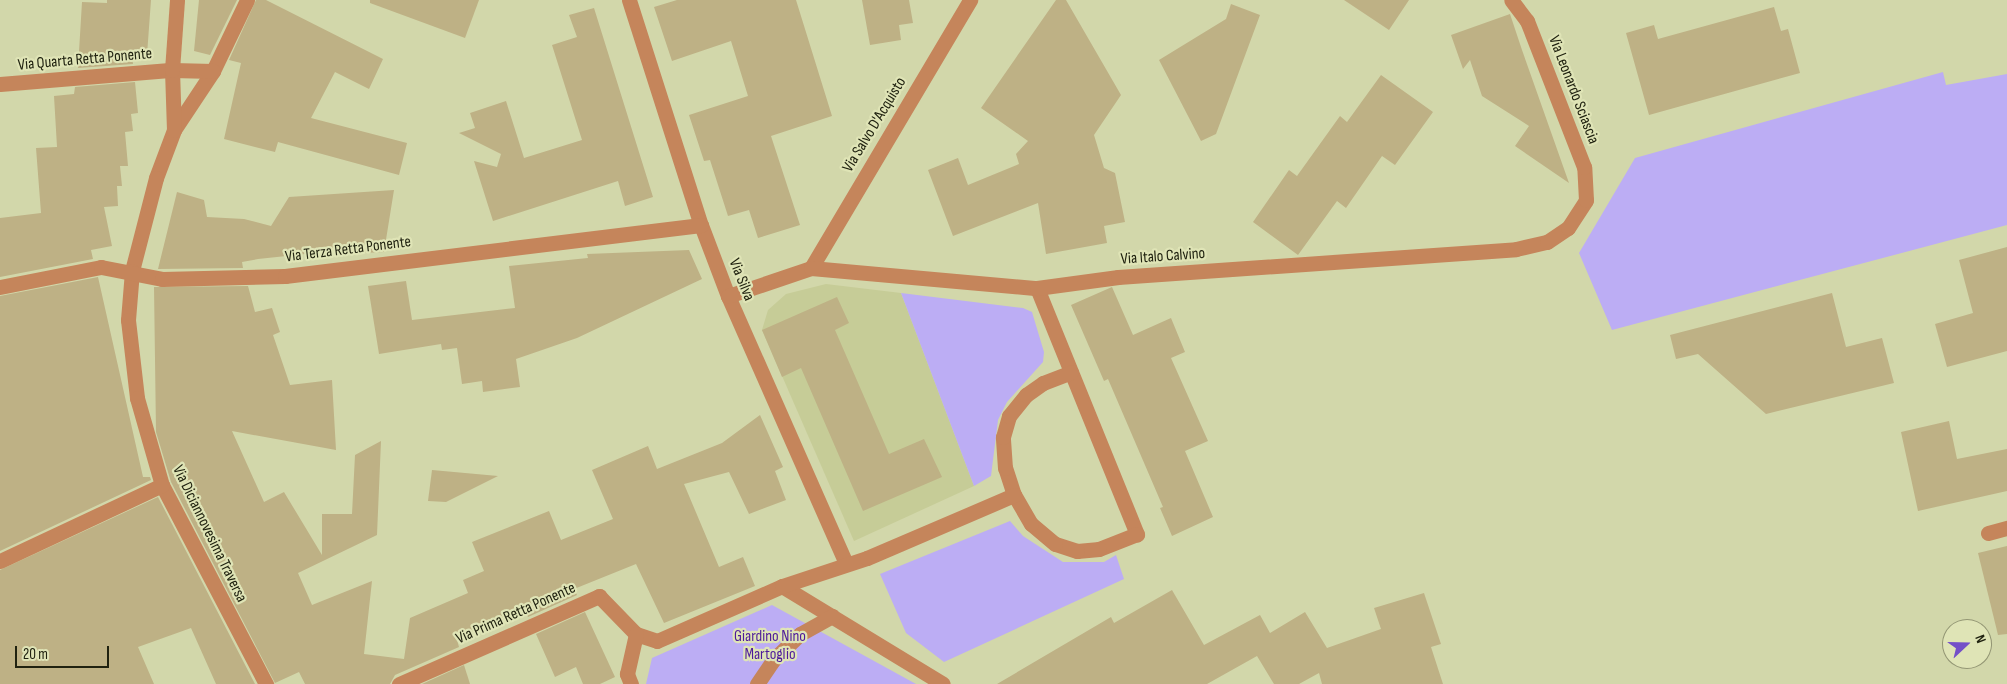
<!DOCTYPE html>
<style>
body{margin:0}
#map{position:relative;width:2007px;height:684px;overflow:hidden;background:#d2d7aa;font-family:"Sofia Sans Condensed",sans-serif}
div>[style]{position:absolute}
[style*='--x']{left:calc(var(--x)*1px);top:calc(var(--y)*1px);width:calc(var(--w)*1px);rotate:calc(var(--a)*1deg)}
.built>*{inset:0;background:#c6cc97}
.green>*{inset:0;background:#bcadf4}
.building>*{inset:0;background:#beb185}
.minor>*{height:15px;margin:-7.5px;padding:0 7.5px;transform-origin:7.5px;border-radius:7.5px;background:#c5855b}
span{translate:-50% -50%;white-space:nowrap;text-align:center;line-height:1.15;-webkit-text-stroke:4.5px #dfe4b6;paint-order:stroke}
.street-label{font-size:16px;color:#202210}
.park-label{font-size:16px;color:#4d1a9b}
.north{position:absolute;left:1942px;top:619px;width:50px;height:50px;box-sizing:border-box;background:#dfe4b6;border:1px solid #939674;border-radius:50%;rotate:69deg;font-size:14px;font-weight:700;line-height:20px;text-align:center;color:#202210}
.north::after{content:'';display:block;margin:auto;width:18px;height:22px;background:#744fc8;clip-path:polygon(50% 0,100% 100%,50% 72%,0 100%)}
.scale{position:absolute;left:15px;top:646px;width:94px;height:22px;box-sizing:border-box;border:2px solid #202210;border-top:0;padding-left:6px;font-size:15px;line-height:18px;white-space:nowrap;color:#202210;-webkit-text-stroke:4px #dfe4b6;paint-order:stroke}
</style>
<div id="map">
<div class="built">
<div style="clip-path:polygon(826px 284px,901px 293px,974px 486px,854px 541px,762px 330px,768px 310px,786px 294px)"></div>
</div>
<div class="green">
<div style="clip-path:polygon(1943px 72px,1946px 85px,2007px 74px,2007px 225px,1612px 330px,1579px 253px,1635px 158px)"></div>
<div style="clip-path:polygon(901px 293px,1023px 308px,1032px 312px,1044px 352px,1043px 362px,1007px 402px,998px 420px,991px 476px,974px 486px)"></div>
<div style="clip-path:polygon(1010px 521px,1023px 536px,1063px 562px,1104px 562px,1116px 555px,1124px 579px,944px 662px,906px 633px,880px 574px)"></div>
<div style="clip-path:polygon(772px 605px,916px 684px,646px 684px,652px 658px)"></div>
</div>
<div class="building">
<div style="clip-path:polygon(107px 0,151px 0,147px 55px,132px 56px,133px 64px,78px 68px,82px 2px,107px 3px)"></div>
<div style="clip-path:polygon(199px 0,237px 0,210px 55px,194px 51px)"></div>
<div style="clip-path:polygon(256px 0,266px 0,383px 59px,369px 89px,335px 72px,311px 118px,407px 143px,399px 175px,278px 142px,275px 152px,224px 139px,241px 63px,229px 60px)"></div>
<div style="clip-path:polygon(370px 0,479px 0,465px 38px,370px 3px)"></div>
<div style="clip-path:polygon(677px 0,796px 0,832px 116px,771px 136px,800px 225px,758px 238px,749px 210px,728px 216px,710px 160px,704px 161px,689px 115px,748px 96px,731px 41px,672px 61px,654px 7px)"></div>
<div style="clip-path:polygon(862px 0,909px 0,913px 23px,899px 25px,901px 40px,870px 45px)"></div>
<div style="clip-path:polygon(1056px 0,1066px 0,1121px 95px,1094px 135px,1104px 168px,1115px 173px,1125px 222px,1104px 226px,1107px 243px,1046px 254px,1038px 203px,953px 236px,928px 170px,958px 158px,968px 185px,1019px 164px,1016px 154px,1028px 141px,981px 108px)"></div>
<div style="clip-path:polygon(1344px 0,1409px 0,1389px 30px)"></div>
<div style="clip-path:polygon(1231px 4px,1260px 15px,1216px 134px,1201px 141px,1159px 60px,1226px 19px)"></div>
<div style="clip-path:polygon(1774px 7px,1781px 31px,1788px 29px,1800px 73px,1649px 115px,1626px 33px,1654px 25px,1658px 39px)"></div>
<div style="clip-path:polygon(594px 8px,653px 197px,625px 206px,618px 181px,493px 221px,474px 161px,497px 167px,501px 154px,459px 133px,475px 128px,470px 113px,506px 101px,524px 158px,582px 140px,552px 45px,577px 37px,569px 15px)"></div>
<div style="clip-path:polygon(1510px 14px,1522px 50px,1569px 183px,1515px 146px,1529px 126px,1482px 96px,1470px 60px,1463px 69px,1451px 35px)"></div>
<div style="clip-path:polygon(1381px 75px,1433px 112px,1395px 165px,1382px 156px,1346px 208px,1337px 201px,1298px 255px,1253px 222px,1289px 170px,1297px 176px,1340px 116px,1347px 122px)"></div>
<div style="clip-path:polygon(135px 82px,138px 113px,131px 114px,133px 131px,125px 132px,128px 166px,120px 166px,122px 186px,117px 186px,118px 206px,104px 207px,112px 246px,91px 250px,93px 259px,0 277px,0 218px,41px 213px,36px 148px,57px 147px,54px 96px,74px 94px,75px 87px)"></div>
<div style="clip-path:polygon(394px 190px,384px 252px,363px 253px,362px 248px,258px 259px,242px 262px,243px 268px,158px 269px,177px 192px,204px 200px,207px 217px,244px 219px,271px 226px,289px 197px)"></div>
<div style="clip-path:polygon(2007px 247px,2007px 351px,1947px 367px,1935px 324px,1973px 313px,1959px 260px)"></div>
<div style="clip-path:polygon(689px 250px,702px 279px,577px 338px,516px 359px,520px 387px,483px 392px,482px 381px,462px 384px,457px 348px,442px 350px,441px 344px,379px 354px,368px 286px,406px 281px,412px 320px,515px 308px,509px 266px,588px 258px,587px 254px)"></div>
<div style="clip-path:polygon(98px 277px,143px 477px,150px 477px,151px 480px,0 551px,0 296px)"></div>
<div style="clip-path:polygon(248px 286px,255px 312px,272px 308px,280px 332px,273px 335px,290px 385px,332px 380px,336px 450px,232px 431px,264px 502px,284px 492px,322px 555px,322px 514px,352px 514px,355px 455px,381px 441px,377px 535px,298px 573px,312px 605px,372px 581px,364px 654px,404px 659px,410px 618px,468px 593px,463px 580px,484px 571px,472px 542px,549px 511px,561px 540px,613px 519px,592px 470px,648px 446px,657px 469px,722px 443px,760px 415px,783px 467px,775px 471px,786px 500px,749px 514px,729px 472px,684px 484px,719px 567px,743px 557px,755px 586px,664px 623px,636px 564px,574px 589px,577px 595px,528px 617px,525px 610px,457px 640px,459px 647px,395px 675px,390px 684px,305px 684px,299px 672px,275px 683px,171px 482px,156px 432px,154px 287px)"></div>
<div style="clip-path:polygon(1112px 287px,1133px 335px,1171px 318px,1185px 352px,1171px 358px,1208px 441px,1185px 451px,1213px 517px,1172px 536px,1160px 508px,1163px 507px,1108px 379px,1104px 381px,1071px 305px)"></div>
<div style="clip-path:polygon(1832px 293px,1846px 347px,1882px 338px,1894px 383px,1766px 414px,1698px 354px,1676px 359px,1670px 335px)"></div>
<div style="clip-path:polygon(837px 297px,849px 323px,835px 330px,889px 454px,924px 439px,942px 477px,863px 511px,801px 368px,782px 377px,762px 330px)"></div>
<div style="clip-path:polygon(1949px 421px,1957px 459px,2007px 449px,2007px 491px,1918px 511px,1901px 432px)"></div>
<div style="clip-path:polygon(432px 470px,498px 476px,446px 502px,428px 501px)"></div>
<div style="clip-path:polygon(158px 497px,255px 684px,216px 684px,191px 628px,138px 647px,154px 684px,0 684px,0 570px)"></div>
<div style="clip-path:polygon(2007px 546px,2007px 634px,1998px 635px,1978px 553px)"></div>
<div style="clip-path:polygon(1172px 590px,1204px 645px,1260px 615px,1270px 633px,1305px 612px,1327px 648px,1381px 629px,1374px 608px,1424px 593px,1441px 644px,1431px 647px,1443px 684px,1322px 684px,1319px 673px,1299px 684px,1274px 684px,1257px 656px,1207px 684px,997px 684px,1111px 617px,1114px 623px)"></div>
<div style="clip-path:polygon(585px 612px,615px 677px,600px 684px,583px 684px,576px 667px,555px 677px,536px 634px)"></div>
<div style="clip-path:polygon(464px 665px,470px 684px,422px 684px)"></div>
</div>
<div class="minor">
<div style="--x:247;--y:0;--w:79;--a:115.6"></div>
<div style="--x:213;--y:71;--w:71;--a:123.5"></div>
<div style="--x:174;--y:130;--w:51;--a:110.6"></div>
<div style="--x:156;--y:178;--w:96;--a:104.5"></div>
<div style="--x:132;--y:271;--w:49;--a:94.7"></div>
<div style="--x:128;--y:320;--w:79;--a:83.4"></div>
<div style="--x:137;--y:398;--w:91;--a:74"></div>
<div style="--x:162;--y:485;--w:225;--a:62.4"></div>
<div style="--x:629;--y:0;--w:236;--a:72.3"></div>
<div style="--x:701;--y:225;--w:76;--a:69.2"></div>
<div style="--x:728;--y:296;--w:293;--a:66.2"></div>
<div style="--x:0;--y:84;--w:173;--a:-4.7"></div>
<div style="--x:172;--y:70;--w:41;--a:1.4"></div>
<div style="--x:174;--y:130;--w:60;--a:-91.9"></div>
<div style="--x:172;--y:70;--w:70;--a:-85.9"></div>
<div style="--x:811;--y:268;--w:312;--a:-59.3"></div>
<div style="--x:0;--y:287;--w:103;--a:-11.2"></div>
<div style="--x:101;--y:267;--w:62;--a:11.1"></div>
<div style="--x:162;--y:279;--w:123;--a:-1.4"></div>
<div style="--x:285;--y:276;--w:419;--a:-7"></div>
<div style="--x:1037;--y:288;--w:266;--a:67.9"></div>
<div style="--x:1137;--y:534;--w:41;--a:158.5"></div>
<div style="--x:1099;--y:549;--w:22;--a:175"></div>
<div style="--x:1077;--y:551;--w:23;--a:-162"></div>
<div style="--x:1055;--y:544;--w:31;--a:-140"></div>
<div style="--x:1031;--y:524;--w:34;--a:-120"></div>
<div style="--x:1014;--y:495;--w:28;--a:-108"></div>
<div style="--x:1005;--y:468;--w:31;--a:-94"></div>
<div style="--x:1003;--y:437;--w:22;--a:-74"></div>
<div style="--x:1009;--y:416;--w:27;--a:-51"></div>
<div style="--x:1026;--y:395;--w:21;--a:-35"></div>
<div style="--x:1043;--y:383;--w:30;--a:-21"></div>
<div style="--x:728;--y:296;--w:88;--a:-18.6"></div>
<div style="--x:811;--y:268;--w:227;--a:5.1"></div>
<div style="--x:1037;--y:288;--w:82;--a:-7.7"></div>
<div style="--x:1118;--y:277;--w:399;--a:-4"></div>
<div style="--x:1516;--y:249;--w:32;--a:-13"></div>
<div style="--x:1547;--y:242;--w:25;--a:-34"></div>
<div style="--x:1568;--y:228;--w:33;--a:-57"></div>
<div style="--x:1586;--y:200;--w:33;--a:-93"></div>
<div style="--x:1584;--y:167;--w:157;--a:-111.3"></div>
<div style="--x:1527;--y:21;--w:26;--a:-127"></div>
<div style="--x:1988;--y:533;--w:20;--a:-15"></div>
<div style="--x:0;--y:561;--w:179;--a:-25.1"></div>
<div style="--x:782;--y:586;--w:188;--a:31.3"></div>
<div style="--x:399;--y:684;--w:219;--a:-23.7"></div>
<div style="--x:599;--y:596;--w:53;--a:45.8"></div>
<div style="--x:636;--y:634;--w:22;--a:18"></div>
<div style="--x:657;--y:641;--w:137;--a:-23.7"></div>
<div style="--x:782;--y:586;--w:89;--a:-18.2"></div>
<div style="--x:867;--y:558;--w:160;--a:-23.2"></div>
<div style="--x:631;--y:684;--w:11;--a:-112"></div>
<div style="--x:627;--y:674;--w:41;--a:-77.3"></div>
<div style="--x:757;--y:684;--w:29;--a:-56"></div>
<div style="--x:773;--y:660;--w:37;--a:-44"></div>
<div style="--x:800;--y:634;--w:37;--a:-29"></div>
</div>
<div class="street-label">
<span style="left:85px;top:60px;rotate:-5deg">Via Quarta Retta Ponente</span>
<span style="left:1573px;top:90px;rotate:69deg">Via Leonardo Sciascia</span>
<span style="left:875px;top:125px;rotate:-59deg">Via Salvo D'Acquisto</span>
<span style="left:348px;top:250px;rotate:-7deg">Via Terza Retta Ponente</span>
<span style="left:1163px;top:257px;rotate:-4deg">Via Italo Calvino</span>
<span style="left:741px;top:280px;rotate:68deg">Via Silva</span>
<span style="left:209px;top:534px;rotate:64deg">Via Diciannovesima Traversa</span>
<span style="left:516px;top:614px;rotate:-24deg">Via Prima Retta Ponente</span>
</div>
<div class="park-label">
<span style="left:770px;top:646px">Giardino Nino<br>Martoglio</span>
</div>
<div class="north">N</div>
<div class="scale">20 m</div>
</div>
